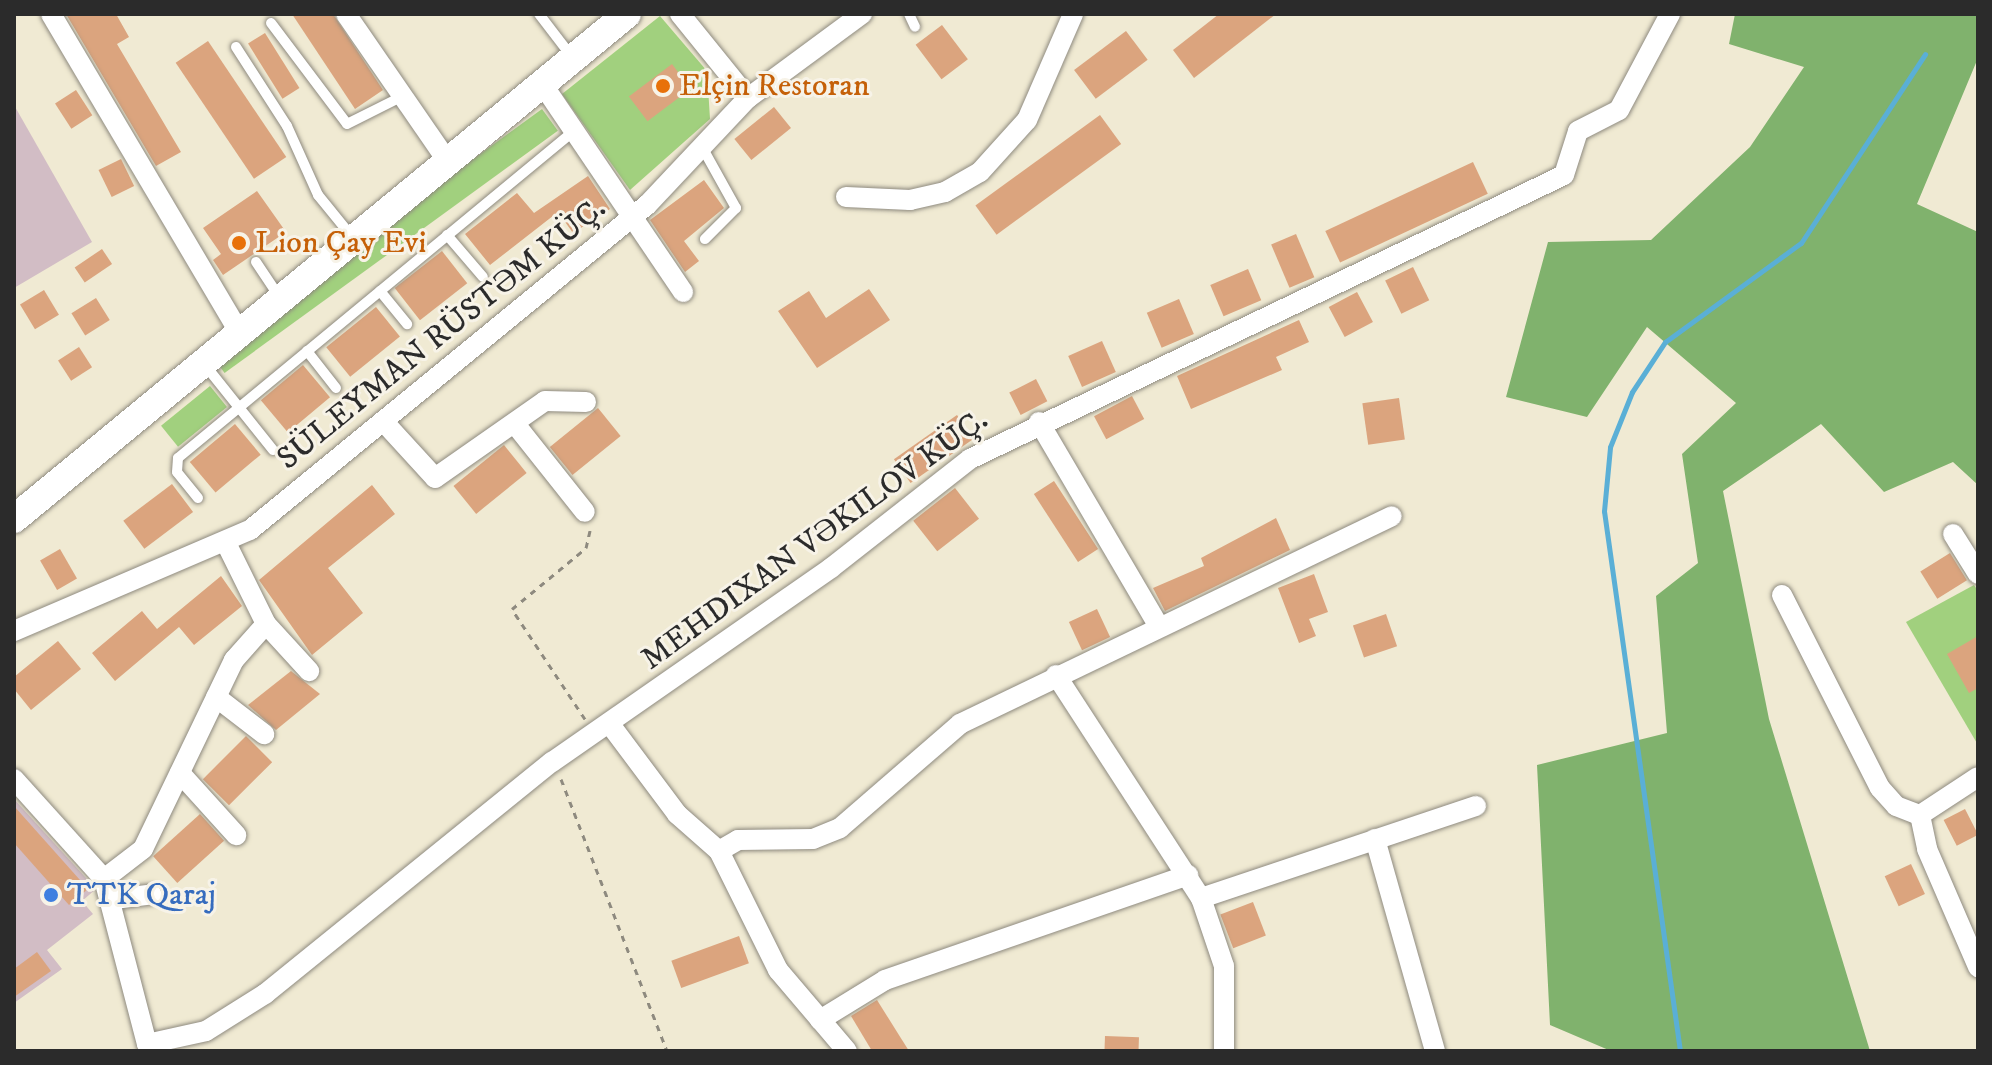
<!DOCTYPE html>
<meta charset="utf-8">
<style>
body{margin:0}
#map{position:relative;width:1992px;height:1065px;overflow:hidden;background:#f0ead3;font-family:"IM FELL DW Pica",serif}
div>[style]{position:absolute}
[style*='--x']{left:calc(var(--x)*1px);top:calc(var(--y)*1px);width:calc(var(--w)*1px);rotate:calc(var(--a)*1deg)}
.industrial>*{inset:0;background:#d2bdc5}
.green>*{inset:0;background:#a1d07e;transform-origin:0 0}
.forest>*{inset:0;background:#80b26d}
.stream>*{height:5px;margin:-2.5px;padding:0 2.5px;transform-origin:2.5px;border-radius:2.5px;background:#5aafd6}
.building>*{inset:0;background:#dba47e;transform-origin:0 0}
.path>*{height:3px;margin-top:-1.5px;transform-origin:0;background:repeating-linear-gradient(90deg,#8e8a7f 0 6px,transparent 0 12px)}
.roads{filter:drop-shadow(0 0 2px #8e8a7f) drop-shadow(0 0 2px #8e8a7f)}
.lane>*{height:10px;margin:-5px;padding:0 5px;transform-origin:5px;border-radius:5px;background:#fff}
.street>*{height:20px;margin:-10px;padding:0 10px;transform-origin:10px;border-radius:10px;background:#fff}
.secondary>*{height:28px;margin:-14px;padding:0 14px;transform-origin:14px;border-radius:14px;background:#fff}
.dots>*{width:22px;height:22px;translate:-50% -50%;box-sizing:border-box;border:4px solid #f7f3e8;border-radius:50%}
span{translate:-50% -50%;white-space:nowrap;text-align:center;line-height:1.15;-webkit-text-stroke:6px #f7f3e8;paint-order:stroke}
.food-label{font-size:32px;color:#c56008}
.left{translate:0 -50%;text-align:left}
.street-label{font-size:32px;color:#2b2b2b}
.shop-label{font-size:32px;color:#366cbe}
.frame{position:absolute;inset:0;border:16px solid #2b2b2b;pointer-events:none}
</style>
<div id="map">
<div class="industrial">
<div style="clip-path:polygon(14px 105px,92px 242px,14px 288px)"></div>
<div style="clip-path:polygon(14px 799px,96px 889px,82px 901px,93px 914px,47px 950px,62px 969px,14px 1003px)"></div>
</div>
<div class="green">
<div style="clip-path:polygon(660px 16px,707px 71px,710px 119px,630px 190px,562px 94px)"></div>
<div style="left:542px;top:109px;width:27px;height:412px;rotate:54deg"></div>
<div style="left:210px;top:386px;width:27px;height:63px;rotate:51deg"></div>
<div style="clip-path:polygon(1974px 585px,1978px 591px,1978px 745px,1906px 622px)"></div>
</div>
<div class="forest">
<div style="clip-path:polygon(1735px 14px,1978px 15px,1978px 58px,1917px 204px,1978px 232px,1978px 485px,1953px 462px,1884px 492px,1821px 424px,1723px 491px,1769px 719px,1870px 1051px,1611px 1051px,1550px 1025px,1537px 765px,1667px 733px,1656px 596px,1698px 563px,1682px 454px,1736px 403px,1647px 327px,1587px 417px,1506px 397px,1548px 242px,1651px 240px,1750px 147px,1804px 67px,1729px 44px)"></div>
</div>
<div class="stream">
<div style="--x:1680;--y:1051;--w:545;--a:-98.01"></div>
<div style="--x:1604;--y:511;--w:64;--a:-84.6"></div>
<div style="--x:1610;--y:447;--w:59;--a:-68.2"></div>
<div style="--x:1632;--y:392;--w:60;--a:-56.6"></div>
<div style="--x:1665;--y:342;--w:168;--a:-36.1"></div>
<div style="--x:1801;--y:243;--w:226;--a:-56.7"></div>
</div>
<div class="building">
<div style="clip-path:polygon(66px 14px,116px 14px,129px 37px,117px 44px,181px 152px,156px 166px)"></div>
<div style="clip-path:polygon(292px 14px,333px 14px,383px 90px,355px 109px)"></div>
<div style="clip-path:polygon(1219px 14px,1276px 14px,1194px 78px,1173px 50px)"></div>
<div style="left:942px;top:25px;width:43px;height:33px;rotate:53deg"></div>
<div style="left:1126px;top:31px;width:36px;height:65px;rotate:53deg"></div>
<div style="left:265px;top:33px;width:65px;height:20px;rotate:58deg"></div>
<div style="left:208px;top:41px;width:140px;height:39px;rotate:56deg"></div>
<div style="left:672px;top:64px;width:31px;height:54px;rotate:53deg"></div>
<div style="left:76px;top:90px;width:30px;height:25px;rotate:57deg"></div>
<div style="left:774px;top:107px;width:27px;height:51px;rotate:51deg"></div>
<div style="left:1100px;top:115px;width:36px;height:154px;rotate:54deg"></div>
<div style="left:121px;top:159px;width:30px;height:25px;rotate:64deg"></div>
<div style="left:1473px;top:162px;width:35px;height:163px;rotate:65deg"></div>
<div style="clip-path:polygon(588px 176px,610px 209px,573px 233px,558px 212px,490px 265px,465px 234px,517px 193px,534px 213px)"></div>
<div style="clip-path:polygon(704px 180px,724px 208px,684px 241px,699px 261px,685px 272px,650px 220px)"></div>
<div style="clip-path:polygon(257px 191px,286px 232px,223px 275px,213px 260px,221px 254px,203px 228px)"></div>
<div style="left:1296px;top:234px;width:47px;height:27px;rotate:67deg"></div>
<div style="left:102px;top:249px;width:18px;height:33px;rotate:56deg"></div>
<div style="left:442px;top:251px;width:41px;height:60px;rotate:52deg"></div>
<div style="left:1413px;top:267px;width:37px;height:31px;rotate:64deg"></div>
<div style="left:1248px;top:269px;width:34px;height:41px;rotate:67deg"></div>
<div style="clip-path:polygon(869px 289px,890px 320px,817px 368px,778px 311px,809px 291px,826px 318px)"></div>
<div style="left:44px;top:290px;width:29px;height:28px;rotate:59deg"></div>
<div style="left:1357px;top:292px;width:34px;height:32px;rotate:62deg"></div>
<div style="left:96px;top:298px;width:26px;height:29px;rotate:58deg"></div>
<div style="left:1179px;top:299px;width:38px;height:35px;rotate:67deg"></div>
<div style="left:376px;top:307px;width:38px;height:64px;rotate:51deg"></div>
<div style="clip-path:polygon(1299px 320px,1309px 342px,1276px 357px,1282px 370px,1191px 409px,1177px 376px)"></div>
<div style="left:1102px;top:341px;width:34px;height:37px;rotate:66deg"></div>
<div style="left:79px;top:347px;width:24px;height:25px;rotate:57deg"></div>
<div style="left:303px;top:365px;width:42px;height:55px;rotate:50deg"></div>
<div style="left:1036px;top:379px;width:25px;height:30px;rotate:63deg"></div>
<div style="left:1132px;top:396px;width:26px;height:43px;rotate:62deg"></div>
<div style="left:1399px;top:398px;width:42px;height:37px;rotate:82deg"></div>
<div style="left:598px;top:408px;width:36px;height:62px;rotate:51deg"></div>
<div style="left:957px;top:415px;width:29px;height:77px;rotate:55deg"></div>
<div style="left:235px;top:424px;width:40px;height:59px;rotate:50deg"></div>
<div style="left:504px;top:445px;width:36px;height:65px;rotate:51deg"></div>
<div style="left:1054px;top:481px;width:81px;height:24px;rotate:57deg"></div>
<div style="left:172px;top:484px;width:35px;height:61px;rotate:53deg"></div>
<div style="clip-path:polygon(372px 485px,395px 514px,328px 568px,363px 613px,312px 655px,259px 580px)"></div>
<div style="left:955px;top:488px;width:39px;height:53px;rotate:52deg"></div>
<div style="clip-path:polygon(1276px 518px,1290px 550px,1165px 611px,1153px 588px,1204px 566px,1201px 558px)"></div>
<div style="left:60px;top:549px;width:34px;height:23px;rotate:60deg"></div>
<div style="left:1950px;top:553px;width:32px;height:35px;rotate:58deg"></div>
<div style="clip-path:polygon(1314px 574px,1328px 612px,1309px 619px,1316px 636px,1299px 643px,1278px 588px)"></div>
<div style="clip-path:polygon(221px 576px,242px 606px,194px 645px,179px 627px,115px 681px,92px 653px,142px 611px,157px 629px)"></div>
<div style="left:1097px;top:609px;width:31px;height:31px;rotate:65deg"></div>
<div style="left:1386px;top:614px;width:34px;height:35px;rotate:71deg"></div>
<div style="clip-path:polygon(1978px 636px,1978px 688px,1969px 693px,1947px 654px)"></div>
<div style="clip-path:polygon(58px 641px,81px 669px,31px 710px,14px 689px,14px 677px)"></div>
<div style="clip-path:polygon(291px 671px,320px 694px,276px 730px,248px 705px)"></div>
<div style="left:246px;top:736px;width:37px;height:61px;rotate:45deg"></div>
<div style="clip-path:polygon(14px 806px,88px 889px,69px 905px,14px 843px)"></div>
<div style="left:1965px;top:809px;width:29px;height:24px;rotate:63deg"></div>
<div style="left:200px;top:814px;width:36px;height:63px;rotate:48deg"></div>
<div style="left:1911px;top:864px;width:33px;height:29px;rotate:65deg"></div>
<div style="left:1253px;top:902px;width:36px;height:35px;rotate:69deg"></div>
<div style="left:739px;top:936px;width:29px;height:72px;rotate:70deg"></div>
<div style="clip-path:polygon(37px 952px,51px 971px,14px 997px,14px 969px)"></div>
<div style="clip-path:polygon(877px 1000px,909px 1051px,872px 1051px,851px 1016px)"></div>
<div style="left:1105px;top:1036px;width:34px;height:15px;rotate:2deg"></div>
</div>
<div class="path">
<div style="--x:585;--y:719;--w:132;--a:-123.6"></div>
<div style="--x:512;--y:609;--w:96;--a:-39.5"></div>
<div style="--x:586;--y:548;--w:18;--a:-77"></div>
<div style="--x:561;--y:779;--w:292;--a:68.7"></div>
</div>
<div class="roads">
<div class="lane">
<div style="--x:539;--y:14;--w:54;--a:52.5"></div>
<div style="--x:909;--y:14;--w:14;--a:65"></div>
<div style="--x:271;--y:23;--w:126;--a:53"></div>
<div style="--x:347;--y:124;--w:60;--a:-26.6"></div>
<div style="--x:236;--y:47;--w:94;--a:57.2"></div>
<div style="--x:287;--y:126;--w:76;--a:65.8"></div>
<div style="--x:318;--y:195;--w:55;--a:50.9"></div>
<div style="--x:702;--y:147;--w:70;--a:60.9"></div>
<div style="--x:736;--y:208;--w:44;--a:135"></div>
<div style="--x:447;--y:235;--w:55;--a:49.4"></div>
<div style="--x:256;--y:262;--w:43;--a:56.3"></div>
<div style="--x:380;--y:291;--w:43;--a:50.7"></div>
<div style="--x:307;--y:351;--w:47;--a:51.9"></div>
<div style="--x:205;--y:365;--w:109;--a:51.3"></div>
<div style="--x:198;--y:498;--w:33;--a:-129"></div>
<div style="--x:177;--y:472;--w:14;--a:-86"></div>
<div style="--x:178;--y:458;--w:514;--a:-39.55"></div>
</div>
<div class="street">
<div style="--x:51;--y:14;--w:371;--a:59.4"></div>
<div style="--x:346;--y:14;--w:180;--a:55.4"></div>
<div style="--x:680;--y:14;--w:108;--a:51"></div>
<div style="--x:543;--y:85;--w:250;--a:55.9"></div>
<div style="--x:846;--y:197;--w:64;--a:2.7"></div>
<div style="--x:910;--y:200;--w:36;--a:-13"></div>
<div style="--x:945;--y:192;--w:40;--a:-29.7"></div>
<div style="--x:980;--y:172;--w:70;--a:-47.9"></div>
<div style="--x:1027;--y:120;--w:116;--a:-66.5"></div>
<div style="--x:383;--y:421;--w:77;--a:47.6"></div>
<div style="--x:435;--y:478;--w:134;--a:-35"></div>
<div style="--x:545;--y:401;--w:41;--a:1.4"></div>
<div style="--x:1039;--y:422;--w:235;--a:59.6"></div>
<div style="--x:515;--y:424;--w:112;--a:51.5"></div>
<div style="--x:1953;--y:534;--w:47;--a:58"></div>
<div style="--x:227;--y:545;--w:88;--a:63.7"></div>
<div style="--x:266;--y:624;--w:64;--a:47.5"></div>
<div style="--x:1782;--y:595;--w:216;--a:63.1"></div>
<div style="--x:1880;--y:788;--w:24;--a:48"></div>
<div style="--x:1896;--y:806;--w:26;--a:21"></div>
<div style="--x:1920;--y:815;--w:35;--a:78"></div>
<div style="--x:1927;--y:849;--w:129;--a:66.6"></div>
<div style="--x:14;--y:631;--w:257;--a:-23.2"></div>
<div style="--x:250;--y:530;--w:513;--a:-39.31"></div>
<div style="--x:647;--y:205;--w:147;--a:-46.7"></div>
<div style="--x:748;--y:98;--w:142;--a:-36.4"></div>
<div style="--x:1056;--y:675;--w:266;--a:57"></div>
<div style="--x:1201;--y:898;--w:72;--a:71.3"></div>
<div style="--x:1224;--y:966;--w:85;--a:90"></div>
<div style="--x:216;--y:697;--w:61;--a:37.6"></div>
<div style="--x:609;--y:723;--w:114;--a:53.2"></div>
<div style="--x:677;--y:814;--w:56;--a:41.4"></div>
<div style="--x:719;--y:851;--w:133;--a:63.6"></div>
<div style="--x:778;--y:970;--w:106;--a:49.6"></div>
<div style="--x:180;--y:773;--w:84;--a:47.9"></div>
<div style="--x:14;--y:779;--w:135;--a:48"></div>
<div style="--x:104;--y:879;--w:171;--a:75.4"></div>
<div style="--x:147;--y:1044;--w:60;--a:-12.4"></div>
<div style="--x:206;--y:1031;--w:70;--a:-32.1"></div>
<div style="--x:265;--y:994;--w:369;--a:-39"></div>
<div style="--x:552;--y:762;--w:340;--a:-34.8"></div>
<div style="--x:831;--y:568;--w:177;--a:-38.1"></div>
<div style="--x:970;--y:459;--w:658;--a:-25.55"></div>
<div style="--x:1564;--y:175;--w:46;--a:-72.3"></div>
<div style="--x:1578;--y:131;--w:46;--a:-27.1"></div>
<div style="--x:1619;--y:110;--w:109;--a:-62"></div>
<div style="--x:1920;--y:815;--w:69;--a:-33.2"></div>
<div style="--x:1375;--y:839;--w:220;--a:74.2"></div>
<div style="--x:719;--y:851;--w:22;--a:-30"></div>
<div style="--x:738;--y:840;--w:75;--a:-0.8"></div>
<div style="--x:813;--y:839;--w:29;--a:-22"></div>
<div style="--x:840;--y:828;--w:159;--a:-40.9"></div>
<div style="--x:960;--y:724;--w:479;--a:-25.7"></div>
<div style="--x:104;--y:879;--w:49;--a:-37.6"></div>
<div style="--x:143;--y:849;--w:210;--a:-64.3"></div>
<div style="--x:234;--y:660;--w:48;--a:-48.4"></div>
<div style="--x:1201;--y:898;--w:290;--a:-18.5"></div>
<div style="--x:114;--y:899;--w:38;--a:-7"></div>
<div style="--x:820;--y:1020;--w:76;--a:-31.6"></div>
<div style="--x:885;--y:980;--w:321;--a:-19.1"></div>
</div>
<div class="secondary">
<div style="--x:14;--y:519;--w:794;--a:-39.48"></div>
</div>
</div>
<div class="dots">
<div style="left:663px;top:86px;background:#e8710a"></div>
<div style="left:239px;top:243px;background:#e8710a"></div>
<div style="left:51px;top:895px;background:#3f7fe0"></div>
</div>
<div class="food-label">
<span class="left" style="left:679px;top:86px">Elçin Restoran</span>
<span class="left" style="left:255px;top:243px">Lion Çay Evi</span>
</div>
<div class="street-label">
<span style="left:442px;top:334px;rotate:-39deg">SÜLEYMAN RÜSTƏM KÜÇ.</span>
<span style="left:815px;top:540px;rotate:-36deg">MEHDIXAN VƏKILOV KÜÇ.</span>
</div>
<div class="shop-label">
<span class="left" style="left:67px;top:895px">TTK Qaraj</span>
</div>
<div class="frame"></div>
</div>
